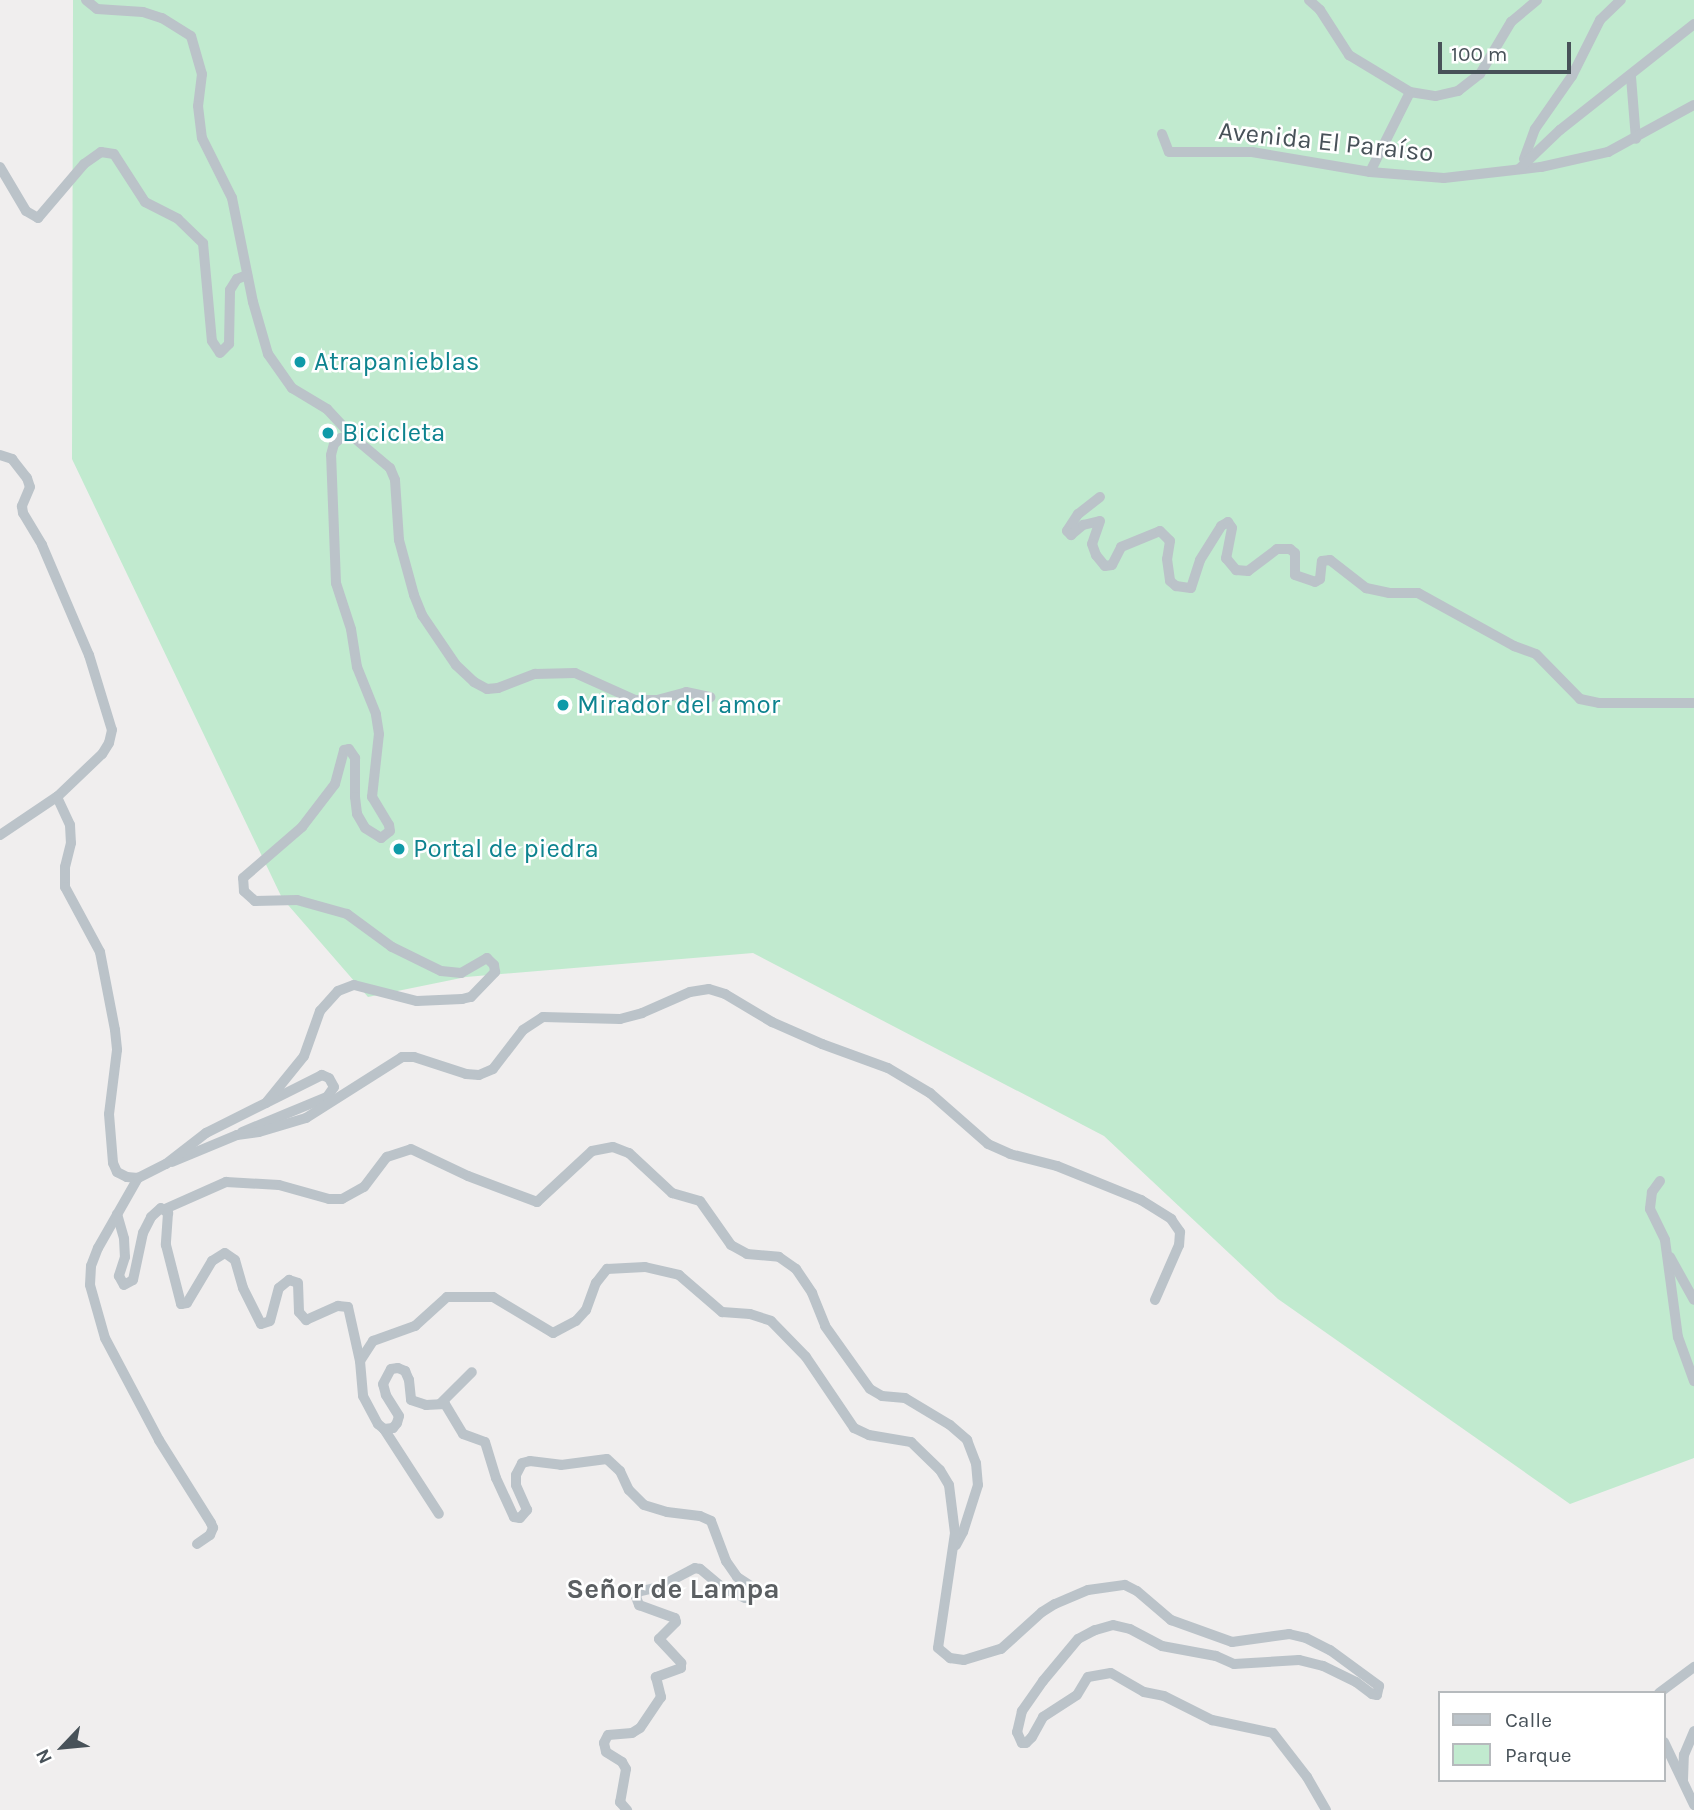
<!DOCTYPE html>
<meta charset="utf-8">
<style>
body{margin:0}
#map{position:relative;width:1694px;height:1810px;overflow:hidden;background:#f0eeee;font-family:Karla,sans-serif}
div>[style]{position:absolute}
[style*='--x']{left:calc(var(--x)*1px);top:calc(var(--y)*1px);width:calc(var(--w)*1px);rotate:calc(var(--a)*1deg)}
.green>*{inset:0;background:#c1eacf}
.minor>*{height:10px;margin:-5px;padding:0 5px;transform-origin:5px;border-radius:5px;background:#bbc3c9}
.dots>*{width:19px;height:19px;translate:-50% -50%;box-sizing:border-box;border:4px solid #fff;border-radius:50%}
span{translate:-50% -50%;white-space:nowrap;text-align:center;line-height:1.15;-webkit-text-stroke:5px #fff;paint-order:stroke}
.street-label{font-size:26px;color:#485259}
.culture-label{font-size:26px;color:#0d838f}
.left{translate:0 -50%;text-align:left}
.neighbourhood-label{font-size:28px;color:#5b5f62;font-weight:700}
.legend{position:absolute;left:1438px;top:1691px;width:228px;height:91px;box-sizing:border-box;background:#fff;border:2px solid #b6babd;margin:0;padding:9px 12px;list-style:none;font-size:21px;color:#485259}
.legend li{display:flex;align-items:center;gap:14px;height:35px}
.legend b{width:35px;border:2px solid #b6babd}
.north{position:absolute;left:28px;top:1712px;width:70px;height:70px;-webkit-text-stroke:5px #fff;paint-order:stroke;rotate:244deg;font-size:19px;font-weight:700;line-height:28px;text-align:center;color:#485259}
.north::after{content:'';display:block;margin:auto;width:24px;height:32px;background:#485259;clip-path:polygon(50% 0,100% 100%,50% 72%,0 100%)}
.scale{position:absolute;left:1438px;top:42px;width:133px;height:32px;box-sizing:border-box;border:4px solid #485259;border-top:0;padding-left:9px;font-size:21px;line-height:24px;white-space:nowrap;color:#485259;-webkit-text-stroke:5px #fff;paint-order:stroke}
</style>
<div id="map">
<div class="green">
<div style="clip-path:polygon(73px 0,1694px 0,1694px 1458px,1570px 1504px,1278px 1299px,1104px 1136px,753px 953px,466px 977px,368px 997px,282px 898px,72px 459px)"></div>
</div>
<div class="minor">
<div style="--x:86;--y:0;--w:14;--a:39"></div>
<div style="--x:97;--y:9;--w:46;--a:3.7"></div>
<div style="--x:143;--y:12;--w:20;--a:18"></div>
<div style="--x:162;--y:18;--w:34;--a:32"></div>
<div style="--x:191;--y:36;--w:40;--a:74"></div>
<div style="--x:202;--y:74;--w:32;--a:97"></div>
<div style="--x:198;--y:106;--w:32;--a:83"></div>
<div style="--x:202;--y:138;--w:67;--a:63.4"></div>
<div style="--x:232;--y:198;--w:106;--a:78.6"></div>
<div style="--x:253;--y:302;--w:54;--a:73.9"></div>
<div style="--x:268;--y:354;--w:42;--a:54.8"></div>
<div style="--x:292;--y:388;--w:41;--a:31"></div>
<div style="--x:327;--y:409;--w:37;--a:47"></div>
<div style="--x:352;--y:436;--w:50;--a:40.1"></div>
<div style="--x:390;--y:468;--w:13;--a:67"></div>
<div style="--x:395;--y:480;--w:60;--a:86.2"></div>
<div style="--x:399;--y:540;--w:57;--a:74.7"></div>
<div style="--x:414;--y:595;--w:22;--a:68"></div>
<div style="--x:422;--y:615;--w:60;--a:55.8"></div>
<div style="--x:456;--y:665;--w:25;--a:43"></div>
<div style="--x:474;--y:682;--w:15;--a:28"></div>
<div style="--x:487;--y:689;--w:11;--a:-5"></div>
<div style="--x:498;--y:688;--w:40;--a:-21"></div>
<div style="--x:535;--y:674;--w:40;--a:-1.4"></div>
<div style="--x:575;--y:673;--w:66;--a:24.2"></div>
<div style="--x:635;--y:700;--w:22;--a:0"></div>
<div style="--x:657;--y:700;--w:30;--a:-15"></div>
<div style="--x:686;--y:692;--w:25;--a:12"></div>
<div style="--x:1309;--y:0;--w:15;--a:42"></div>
<div style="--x:1320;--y:10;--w:54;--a:57.2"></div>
<div style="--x:1349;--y:55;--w:71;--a:31.2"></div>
<div style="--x:1410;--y:92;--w:26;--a:9"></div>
<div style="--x:1436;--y:96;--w:23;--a:-13"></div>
<div style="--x:1458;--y:91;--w:28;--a:-38"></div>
<div style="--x:1480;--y:74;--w:61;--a:-59.2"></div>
<div style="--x:1511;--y:22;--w:34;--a:-40"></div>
<div style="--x:1631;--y:77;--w:62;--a:85.4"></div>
<div style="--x:1162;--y:134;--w:19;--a:69"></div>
<div style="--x:1169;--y:152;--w:83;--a:0"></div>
<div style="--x:1252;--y:152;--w:120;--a:9.6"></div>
<div style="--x:1370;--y:172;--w:74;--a:4.6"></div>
<div style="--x:1444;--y:178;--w:98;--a:-6.5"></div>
<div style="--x:1541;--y:167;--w:69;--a:-12.6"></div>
<div style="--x:1608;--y:152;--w:98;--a:-28.7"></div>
<div style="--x:1524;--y:159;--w:32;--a:-70"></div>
<div style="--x:1535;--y:129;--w:65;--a:-55.1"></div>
<div style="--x:1572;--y:76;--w:63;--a:-63.4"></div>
<div style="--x:1600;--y:20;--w:29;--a:-44"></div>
<div style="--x:0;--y:167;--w:51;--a:59.4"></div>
<div style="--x:26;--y:211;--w:14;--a:30"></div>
<div style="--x:38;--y:218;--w:71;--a:-49.6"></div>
<div style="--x:84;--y:164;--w:21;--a:-35"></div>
<div style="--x:101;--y:152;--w:13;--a:9"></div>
<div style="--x:114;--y:154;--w:57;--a:57.1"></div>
<div style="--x:145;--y:202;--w:37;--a:27"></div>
<div style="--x:178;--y:219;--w:35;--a:44"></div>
<div style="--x:203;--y:243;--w:98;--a:84.8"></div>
<div style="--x:212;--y:341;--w:14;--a:56"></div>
<div style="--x:220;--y:353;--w:13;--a:-45"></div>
<div style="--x:229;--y:344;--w:54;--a:-88.9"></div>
<div style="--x:230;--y:290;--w:13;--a:-58"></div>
<div style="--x:237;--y:279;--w:11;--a:-22"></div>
<div style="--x:1519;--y:169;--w:57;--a:-43.6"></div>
<div style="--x:1560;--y:130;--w:171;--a:-38.3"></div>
<div style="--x:1370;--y:172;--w:89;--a:-63.4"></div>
<div style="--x:0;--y:455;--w:13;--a:18"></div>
<div style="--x:12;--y:459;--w:24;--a:52"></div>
<div style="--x:27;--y:478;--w:9;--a:72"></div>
<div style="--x:30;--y:487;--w:21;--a:113"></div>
<div style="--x:22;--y:506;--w:7;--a:82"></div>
<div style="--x:23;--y:513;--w:37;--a:59"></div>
<div style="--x:42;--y:545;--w:120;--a:66.9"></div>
<div style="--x:89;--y:655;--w:78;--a:73"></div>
<div style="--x:112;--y:730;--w:13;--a:103"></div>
<div style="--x:109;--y:743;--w:13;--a:122"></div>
<div style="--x:102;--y:754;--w:61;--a:136.3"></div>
<div style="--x:58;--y:796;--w:70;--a:146.1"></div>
<div style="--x:1100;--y:497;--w:28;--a:142"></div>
<div style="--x:1078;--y:514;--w:20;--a:123"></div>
<div style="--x:1067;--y:531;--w:6;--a:45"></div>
<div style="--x:1071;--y:535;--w:16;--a:-40"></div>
<div style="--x:1083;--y:525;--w:17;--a:-13"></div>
<div style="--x:1100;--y:521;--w:24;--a:109"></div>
<div style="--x:1092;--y:544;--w:12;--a:70"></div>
<div style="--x:1096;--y:555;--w:14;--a:51"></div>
<div style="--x:1105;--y:566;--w:7;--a:-8"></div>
<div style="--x:1112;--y:565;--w:20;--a:-63"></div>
<div style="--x:1121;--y:547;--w:42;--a:-22.3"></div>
<div style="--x:1160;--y:531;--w:14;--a:45"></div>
<div style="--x:1170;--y:541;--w:18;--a:99"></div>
<div style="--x:1167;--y:559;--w:22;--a:82"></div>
<div style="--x:1170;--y:581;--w:8;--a:40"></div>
<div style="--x:1176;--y:586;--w:15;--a:8"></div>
<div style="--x:1191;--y:588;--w:29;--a:-72"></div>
<div style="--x:1200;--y:560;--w:40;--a:-58"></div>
<div style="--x:1221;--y:526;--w:8;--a:-30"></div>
<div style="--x:1228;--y:522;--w:7;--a:56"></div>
<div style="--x:1232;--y:528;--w:31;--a:101"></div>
<div style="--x:1226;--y:558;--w:16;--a:50"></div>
<div style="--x:1236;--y:570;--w:12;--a:5"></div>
<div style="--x:1248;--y:571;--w:36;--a:-37"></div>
<div style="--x:1277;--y:549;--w:13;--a:0"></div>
<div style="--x:1290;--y:549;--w:6;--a:39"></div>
<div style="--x:1295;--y:553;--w:22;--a:90"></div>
<div style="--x:1295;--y:575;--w:21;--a:19"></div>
<div style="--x:1315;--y:582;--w:6;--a:-31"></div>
<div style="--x:1320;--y:579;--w:18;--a:-84"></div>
<div style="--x:1322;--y:561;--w:8;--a:-7"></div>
<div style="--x:1330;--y:560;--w:46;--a:37.9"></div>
<div style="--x:1366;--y:588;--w:24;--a:12"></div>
<div style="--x:1389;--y:593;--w:29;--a:0"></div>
<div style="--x:1418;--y:593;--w:110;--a:28.9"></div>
<div style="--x:1514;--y:646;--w:23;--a:20"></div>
<div style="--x:1536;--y:654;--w:63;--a:45.6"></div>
<div style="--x:1580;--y:699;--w:19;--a:12"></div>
<div style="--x:1599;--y:703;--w:95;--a:0"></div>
<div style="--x:57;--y:797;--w:31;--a:65"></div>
<div style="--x:70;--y:825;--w:18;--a:87"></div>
<div style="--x:71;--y:843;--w:25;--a:104"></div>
<div style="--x:65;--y:867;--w:20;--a:90"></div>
<div style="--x:65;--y:887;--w:74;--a:61.7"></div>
<div style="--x:100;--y:952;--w:79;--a:79.1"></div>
<div style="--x:115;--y:1030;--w:20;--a:84"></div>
<div style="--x:117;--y:1050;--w:64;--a:97.1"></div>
<div style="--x:109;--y:1114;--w:49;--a:85.3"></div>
<div style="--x:113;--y:1163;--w:10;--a:66"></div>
<div style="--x:117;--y:1172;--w:11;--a:27"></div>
<div style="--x:127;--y:1177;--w:11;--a:5"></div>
<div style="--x:242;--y:1132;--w:92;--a:-22.4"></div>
<div style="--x:327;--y:1097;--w:12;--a:-55"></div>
<div style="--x:334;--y:1087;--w:10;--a:-119"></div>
<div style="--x:329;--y:1078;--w:8;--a:-157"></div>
<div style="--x:322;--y:1075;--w:60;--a:153.4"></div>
<div style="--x:172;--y:1162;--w:70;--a:-22.6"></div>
<div style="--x:237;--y:1135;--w:22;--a:-8"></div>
<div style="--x:259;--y:1132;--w:49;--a:-16.6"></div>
<div style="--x:306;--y:1118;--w:114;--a:-32.4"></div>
<div style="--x:402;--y:1057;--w:12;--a:0"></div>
<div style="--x:414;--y:1057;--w:55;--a:18.1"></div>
<div style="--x:466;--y:1074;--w:13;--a:4"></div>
<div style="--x:479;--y:1075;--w:15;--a:-23"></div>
<div style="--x:493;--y:1069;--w:49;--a:-52.4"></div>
<div style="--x:523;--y:1030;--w:24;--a:-33"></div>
<div style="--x:543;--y:1017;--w:77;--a:1.5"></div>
<div style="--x:620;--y:1019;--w:23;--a:-15"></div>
<div style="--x:642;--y:1013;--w:52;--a:-23.6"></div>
<div style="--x:690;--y:992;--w:19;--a:-9"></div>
<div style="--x:709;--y:989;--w:17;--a:17"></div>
<div style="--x:725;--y:994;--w:55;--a:30.8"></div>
<div style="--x:772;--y:1022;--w:55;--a:23.7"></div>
<div style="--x:822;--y:1044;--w:70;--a:20"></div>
<div style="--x:888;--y:1068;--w:49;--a:30.8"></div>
<div style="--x:930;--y:1093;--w:77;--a:41.3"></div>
<div style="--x:988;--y:1144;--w:24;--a:24"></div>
<div style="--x:1010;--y:1154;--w:49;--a:14.3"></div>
<div style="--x:1057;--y:1166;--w:91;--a:22"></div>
<div style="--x:1141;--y:1200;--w:36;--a:32"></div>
<div style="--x:1171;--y:1219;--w:16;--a:55"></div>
<div style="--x:1180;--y:1232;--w:13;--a:94"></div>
<div style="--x:1179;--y:1245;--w:60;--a:113.6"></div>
<div style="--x:1660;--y:1181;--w:14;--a:126"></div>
<div style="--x:1652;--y:1192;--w:17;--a:97"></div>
<div style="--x:1650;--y:1209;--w:34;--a:64"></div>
<div style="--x:1665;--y:1240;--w:98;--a:82.4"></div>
<div style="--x:1678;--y:1337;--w:47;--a:70"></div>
<div style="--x:165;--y:1209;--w:67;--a:-23.9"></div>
<div style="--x:226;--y:1182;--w:53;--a:3.2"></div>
<div style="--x:279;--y:1185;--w:52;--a:15.6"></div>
<div style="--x:329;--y:1199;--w:13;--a:0"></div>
<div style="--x:342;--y:1199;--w:25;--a:-29"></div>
<div style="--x:364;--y:1187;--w:38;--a:-53"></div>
<div style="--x:387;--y:1157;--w:25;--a:-18"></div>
<div style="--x:411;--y:1149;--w:63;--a:25.3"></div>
<div style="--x:468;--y:1176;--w:74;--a:20.6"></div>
<div style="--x:537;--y:1202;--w:75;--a:-42.8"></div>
<div style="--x:592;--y:1151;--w:21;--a:-11"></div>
<div style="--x:613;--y:1147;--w:17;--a:21"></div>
<div style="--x:629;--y:1153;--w:59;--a:42.9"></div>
<div style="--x:672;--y:1193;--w:29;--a:16"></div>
<div style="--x:700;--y:1201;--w:54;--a:54.8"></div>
<div style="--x:731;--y:1245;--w:18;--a:29"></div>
<div style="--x:747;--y:1254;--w:32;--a:5"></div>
<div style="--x:779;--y:1257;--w:21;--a:35"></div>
<div style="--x:796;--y:1269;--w:29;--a:56"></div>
<div style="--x:812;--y:1293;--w:35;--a:68"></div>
<div style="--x:825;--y:1326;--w:77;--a:54.5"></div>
<div style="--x:870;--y:1389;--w:14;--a:30"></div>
<div style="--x:882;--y:1396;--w:23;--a:5"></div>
<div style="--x:905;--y:1398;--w:52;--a:31"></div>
<div style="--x:950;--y:1425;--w:23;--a:41"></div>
<div style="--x:967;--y:1440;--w:25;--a:69"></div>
<div style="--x:976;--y:1463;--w:22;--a:85"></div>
<div style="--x:978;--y:1485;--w:49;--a:107.7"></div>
<div style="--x:963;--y:1532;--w:15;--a:118"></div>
<div style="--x:117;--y:1214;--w:26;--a:74"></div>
<div style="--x:124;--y:1239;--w:18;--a:87"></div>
<div style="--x:125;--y:1257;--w:20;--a:108"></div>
<div style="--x:119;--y:1276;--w:10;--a:61"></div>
<div style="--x:124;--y:1285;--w:10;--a:-29"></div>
<div style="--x:133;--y:1280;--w:48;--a:-78"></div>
<div style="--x:143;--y:1233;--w:18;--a:-63"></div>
<div style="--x:151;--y:1217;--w:13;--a:-42"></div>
<div style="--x:161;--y:1208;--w:9;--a:36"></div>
<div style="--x:168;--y:1213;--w:32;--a:94"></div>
<div style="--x:166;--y:1245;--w:61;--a:75.7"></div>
<div style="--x:181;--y:1304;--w:6;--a:-9"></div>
<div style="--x:187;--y:1303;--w:49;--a:-59.2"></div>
<div style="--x:212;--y:1261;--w:15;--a:-32"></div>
<div style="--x:225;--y:1253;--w:12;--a:35"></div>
<div style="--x:235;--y:1260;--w:29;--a:74"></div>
<div style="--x:243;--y:1288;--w:40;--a:63.4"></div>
<div style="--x:261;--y:1324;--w:9;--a:-18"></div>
<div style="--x:270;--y:1321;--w:34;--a:-75"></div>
<div style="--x:279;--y:1288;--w:13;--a:-39"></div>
<div style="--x:289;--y:1280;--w:9;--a:18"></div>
<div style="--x:298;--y:1283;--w:29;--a:88"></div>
<div style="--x:299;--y:1312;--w:11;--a:49"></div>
<div style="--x:306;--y:1320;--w:35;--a:-24"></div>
<div style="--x:338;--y:1306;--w:10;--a:6"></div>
<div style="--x:348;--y:1307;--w:55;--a:77.5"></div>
<div style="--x:360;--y:1361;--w:35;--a:85"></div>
<div style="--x:363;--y:1396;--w:32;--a:62"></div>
<div style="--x:378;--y:1424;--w:8;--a:40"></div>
<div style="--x:384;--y:1429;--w:9;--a:-6"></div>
<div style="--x:393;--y:1428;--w:6;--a:-51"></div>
<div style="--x:397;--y:1423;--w:7;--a:-74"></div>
<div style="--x:399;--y:1416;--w:25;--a:-122"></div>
<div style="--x:386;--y:1395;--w:11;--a:-105"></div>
<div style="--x:383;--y:1384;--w:17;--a:-62"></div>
<div style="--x:391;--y:1369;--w:7;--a:-8"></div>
<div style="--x:398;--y:1368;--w:8;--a:23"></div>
<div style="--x:405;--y:1371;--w:10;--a:66"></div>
<div style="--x:409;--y:1380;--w:20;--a:84"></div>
<div style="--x:411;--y:1400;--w:16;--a:18"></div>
<div style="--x:426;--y:1405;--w:19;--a:-3"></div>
<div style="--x:445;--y:1404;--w:35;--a:59"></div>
<div style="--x:463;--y:1434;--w:23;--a:20"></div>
<div style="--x:485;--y:1442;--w:38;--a:73"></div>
<div style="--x:496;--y:1478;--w:43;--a:65.2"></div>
<div style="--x:514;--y:1517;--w:6;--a:9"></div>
<div style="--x:520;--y:1518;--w:11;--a:-49"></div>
<div style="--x:527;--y:1510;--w:27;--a:-114"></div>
<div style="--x:516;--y:1485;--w:10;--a:-90"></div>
<div style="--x:516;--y:1475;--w:13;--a:-63"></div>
<div style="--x:522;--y:1463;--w:8;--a:-14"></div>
<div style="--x:530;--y:1461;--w:31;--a:7"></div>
<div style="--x:561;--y:1465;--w:46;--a:-7.4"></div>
<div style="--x:607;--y:1459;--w:18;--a:43"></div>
<div style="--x:620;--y:1471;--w:21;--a:65"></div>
<div style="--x:629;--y:1490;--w:21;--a:45"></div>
<div style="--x:644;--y:1505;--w:24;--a:17"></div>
<div style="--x:667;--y:1512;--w:33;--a:7"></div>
<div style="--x:700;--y:1516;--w:12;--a:24"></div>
<div style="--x:711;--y:1521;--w:43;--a:69.4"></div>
<div style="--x:726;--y:1561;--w:19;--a:55"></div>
<div style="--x:737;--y:1577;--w:20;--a:33"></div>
<div style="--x:754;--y:1588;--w:8;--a:97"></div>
<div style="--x:753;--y:1596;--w:8;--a:166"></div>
<div style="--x:745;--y:1598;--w:24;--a:-156"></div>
<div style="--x:723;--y:1588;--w:30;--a:-140"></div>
<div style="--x:700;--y:1569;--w:5;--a:-169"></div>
<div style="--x:695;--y:1568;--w:41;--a:152.2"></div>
<div style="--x:659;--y:1587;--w:22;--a:167"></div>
<div style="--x:638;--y:1592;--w:5;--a:112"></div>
<div style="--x:636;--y:1597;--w:9;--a:69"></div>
<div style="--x:639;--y:1605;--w:38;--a:20"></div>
<div style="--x:675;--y:1618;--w:4;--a:76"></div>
<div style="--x:676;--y:1622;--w:24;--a:135"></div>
<div style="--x:659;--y:1639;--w:33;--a:47"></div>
<div style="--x:681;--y:1663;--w:5;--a:90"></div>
<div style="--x:681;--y:1668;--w:27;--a:160"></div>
<div style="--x:656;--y:1677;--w:21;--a:76"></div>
<div style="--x:661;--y:1697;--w:37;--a:124"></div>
<div style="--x:640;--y:1728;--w:9;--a:148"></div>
<div style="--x:632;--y:1733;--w:24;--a:175"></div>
<div style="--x:608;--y:1735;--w:9;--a:117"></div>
<div style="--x:604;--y:1743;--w:9;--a:77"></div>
<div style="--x:606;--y:1752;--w:19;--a:32"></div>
<div style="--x:622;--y:1762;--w:8;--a:60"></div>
<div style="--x:626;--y:1769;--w:34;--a:100"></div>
<div style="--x:620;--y:1802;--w:11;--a:49"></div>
<div style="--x:1670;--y:1257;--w:49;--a:60.8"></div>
<div style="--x:360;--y:1361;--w:24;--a:-57"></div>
<div style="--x:373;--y:1341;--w:45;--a:-19.7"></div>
<div style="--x:415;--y:1326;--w:43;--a:-42.2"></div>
<div style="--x:447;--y:1297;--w:46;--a:0"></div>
<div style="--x:493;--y:1297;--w:70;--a:31"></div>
<div style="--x:553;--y:1333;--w:26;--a:-28"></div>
<div style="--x:576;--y:1321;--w:15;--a:-48"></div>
<div style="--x:586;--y:1310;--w:29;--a:-70"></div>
<div style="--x:596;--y:1283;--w:18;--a:-52"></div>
<div style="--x:607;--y:1269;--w:38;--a:-3"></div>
<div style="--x:645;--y:1267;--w:35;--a:13"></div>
<div style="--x:679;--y:1275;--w:57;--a:40.7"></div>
<div style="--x:722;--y:1312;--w:28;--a:4"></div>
<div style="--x:750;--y:1314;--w:22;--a:18"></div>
<div style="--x:771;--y:1321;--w:50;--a:45.8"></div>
<div style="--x:806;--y:1357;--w:86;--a:55.9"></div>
<div style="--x:854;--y:1428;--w:17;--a:25"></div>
<div style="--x:869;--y:1435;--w:43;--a:9.5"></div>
<div style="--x:911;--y:1442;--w:40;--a:44"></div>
<div style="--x:940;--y:1470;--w:17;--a:59"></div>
<div style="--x:949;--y:1485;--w:48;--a:82.9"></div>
<div style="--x:955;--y:1533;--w:116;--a:98.4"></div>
<div style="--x:938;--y:1648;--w:16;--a:40"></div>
<div style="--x:950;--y:1658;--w:14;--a:8"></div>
<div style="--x:964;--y:1660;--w:39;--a:-17"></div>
<div style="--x:1001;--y:1649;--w:55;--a:-42.1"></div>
<div style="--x:1042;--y:1612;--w:15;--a:-32"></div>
<div style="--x:1055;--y:1604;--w:36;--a:-23"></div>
<div style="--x:1088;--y:1590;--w:37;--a:-8"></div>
<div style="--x:1125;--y:1585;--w:13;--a:27"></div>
<div style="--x:1137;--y:1591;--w:45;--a:40.5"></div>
<div style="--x:1171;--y:1620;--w:65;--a:19.8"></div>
<div style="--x:1232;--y:1642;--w:58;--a:-8"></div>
<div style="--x:1289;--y:1634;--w:17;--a:13"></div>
<div style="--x:1306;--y:1638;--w:27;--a:27"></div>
<div style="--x:1330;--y:1650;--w:61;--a:36.3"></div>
<div style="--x:1379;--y:1686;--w:9;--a:103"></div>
<div style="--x:1377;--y:1695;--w:5;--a:-169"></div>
<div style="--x:1372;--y:1694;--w:20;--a:-143"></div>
<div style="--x:1356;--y:1682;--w:37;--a:-154"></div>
<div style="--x:1323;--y:1666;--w:25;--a:-166"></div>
<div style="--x:1299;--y:1660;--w:65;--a:176.5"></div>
<div style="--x:1234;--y:1664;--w:20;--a:-156"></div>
<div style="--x:1216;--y:1656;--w:55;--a:-169.5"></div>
<div style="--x:1162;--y:1646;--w:36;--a:-152"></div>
<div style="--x:1130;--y:1629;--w:17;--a:-167"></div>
<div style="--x:1113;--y:1625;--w:19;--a:164"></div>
<div style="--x:1095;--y:1630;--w:19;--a:152"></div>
<div style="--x:1078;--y:1639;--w:55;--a:129.8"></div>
<div style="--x:1043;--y:1681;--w:37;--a:125"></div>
<div style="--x:1022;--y:1711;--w:22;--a:103"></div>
<div style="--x:1017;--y:1732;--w:12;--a:66"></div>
<div style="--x:1022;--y:1743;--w:4;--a:0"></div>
<div style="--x:1026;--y:1743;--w:8;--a:-45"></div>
<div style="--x:1032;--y:1737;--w:23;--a:-61"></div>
<div style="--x:1043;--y:1717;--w:40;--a:-32.9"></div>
<div style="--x:1077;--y:1695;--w:21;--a:-59"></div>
<div style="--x:1088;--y:1677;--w:23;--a:-10"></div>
<div style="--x:1111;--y:1673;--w:38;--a:30"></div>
<div style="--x:1144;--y:1692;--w:20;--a:11"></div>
<div style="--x:1164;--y:1696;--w:54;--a:26.6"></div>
<div style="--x:1212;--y:1720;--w:62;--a:12"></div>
<div style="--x:1273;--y:1733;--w:56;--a:52.3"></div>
<div style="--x:1307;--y:1777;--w:38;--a:60"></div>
<div style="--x:440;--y:1404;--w:45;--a:-45"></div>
<div style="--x:384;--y:1429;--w:101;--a:57.1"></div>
<div style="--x:197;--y:1544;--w:16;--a:-35"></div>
<div style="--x:210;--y:1535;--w:8;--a:-67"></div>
<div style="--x:213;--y:1528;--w:5;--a:-112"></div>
<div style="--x:211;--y:1523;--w:98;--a:-122.1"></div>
<div style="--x:159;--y:1440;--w:115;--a:-117.9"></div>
<div style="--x:105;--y:1338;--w:55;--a:-105.8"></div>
<div style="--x:90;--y:1285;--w:19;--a:-87"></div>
<div style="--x:91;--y:1266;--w:19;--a:-69"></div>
<div style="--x:98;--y:1248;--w:81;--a:-60.3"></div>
<div style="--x:138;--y:1178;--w:31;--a:-27"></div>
<div style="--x:166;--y:1164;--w:51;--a:-37.8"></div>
<div style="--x:206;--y:1133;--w:67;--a:-26.6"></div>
<div style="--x:266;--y:1103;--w:60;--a:-51"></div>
<div style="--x:304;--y:1056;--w:48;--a:-70.4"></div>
<div style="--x:320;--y:1011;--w:27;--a:-48"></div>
<div style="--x:338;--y:991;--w:17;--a:-21"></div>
<div style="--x:354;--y:985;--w:65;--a:14.3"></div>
<div style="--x:417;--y:1001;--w:45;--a:-2.5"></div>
<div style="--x:462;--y:999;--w:9;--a:-13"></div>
<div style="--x:471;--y:997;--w:35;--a:-46"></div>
<div style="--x:495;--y:972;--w:7;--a:-98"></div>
<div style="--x:494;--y:965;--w:10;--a:-135"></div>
<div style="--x:487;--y:958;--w:30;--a:150"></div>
<div style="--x:461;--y:973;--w:20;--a:-174"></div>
<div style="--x:441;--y:971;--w:55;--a:-153.9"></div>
<div style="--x:392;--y:947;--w:56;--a:-143.7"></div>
<div style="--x:347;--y:914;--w:52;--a:-164.4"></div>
<div style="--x:297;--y:900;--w:42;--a:178.6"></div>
<div style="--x:255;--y:901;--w:15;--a:-138"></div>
<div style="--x:244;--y:891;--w:13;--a:-94"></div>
<div style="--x:243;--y:878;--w:78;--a:-40.8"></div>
<div style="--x:302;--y:827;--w:54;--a:-52.5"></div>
<div style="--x:335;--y:784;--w:35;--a:-75"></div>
<div style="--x:344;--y:750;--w:5;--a:-11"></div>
<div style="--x:349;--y:749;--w:11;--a:56"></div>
<div style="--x:355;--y:758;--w:39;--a:90"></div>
<div style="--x:355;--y:797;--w:17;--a:83"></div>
<div style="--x:357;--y:814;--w:16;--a:60"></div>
<div style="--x:365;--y:828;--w:19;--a:32"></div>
<div style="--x:381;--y:838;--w:11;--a:-38"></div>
<div style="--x:390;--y:831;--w:6;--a:-99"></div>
<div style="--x:389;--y:825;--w:33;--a:-121"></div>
<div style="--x:372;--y:797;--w:63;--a:-83.7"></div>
<div style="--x:379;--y:734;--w:20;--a:-99"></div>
<div style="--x:376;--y:714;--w:51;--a:-112"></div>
<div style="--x:357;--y:667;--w:38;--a:-99"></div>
<div style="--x:351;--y:629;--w:48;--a:-108.1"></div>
<div style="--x:336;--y:583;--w:128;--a:-92.2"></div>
<div style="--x:331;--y:455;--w:11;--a:-75"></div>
<div style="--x:334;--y:444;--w:9;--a:-41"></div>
<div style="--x:341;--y:438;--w:11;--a:-10"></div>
<div style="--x:1659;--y:1693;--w:44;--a:-36.6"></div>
<div style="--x:1664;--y:1742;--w:70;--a:64.5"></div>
<div style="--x:1683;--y:1780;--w:25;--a:-88"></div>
<div style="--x:1684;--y:1755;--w:26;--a:-67"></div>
</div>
<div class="dots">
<div style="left:300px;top:362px;background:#0f9aa8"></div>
<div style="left:328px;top:433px;background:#0f9aa8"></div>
<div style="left:563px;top:705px;background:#0f9aa8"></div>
<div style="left:399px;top:849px;background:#0f9aa8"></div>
</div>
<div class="street-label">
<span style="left:1326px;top:142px;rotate:6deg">Avenida El Paraíso</span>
</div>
<div class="culture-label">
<span class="left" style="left:314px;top:362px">Atrapanieblas</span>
<span class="left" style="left:342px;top:433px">Bicicleta</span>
<span class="left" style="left:577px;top:705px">Mirador del amor</span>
<span class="left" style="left:413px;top:849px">Portal de piedra</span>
</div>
<div class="neighbourhood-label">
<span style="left:673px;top:1589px">Señor de Lampa</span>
</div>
<ul class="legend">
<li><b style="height:9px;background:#bbc3c9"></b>Calle</li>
<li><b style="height:19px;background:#c1eacf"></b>Parque</li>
</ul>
<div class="north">N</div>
<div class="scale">100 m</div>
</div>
